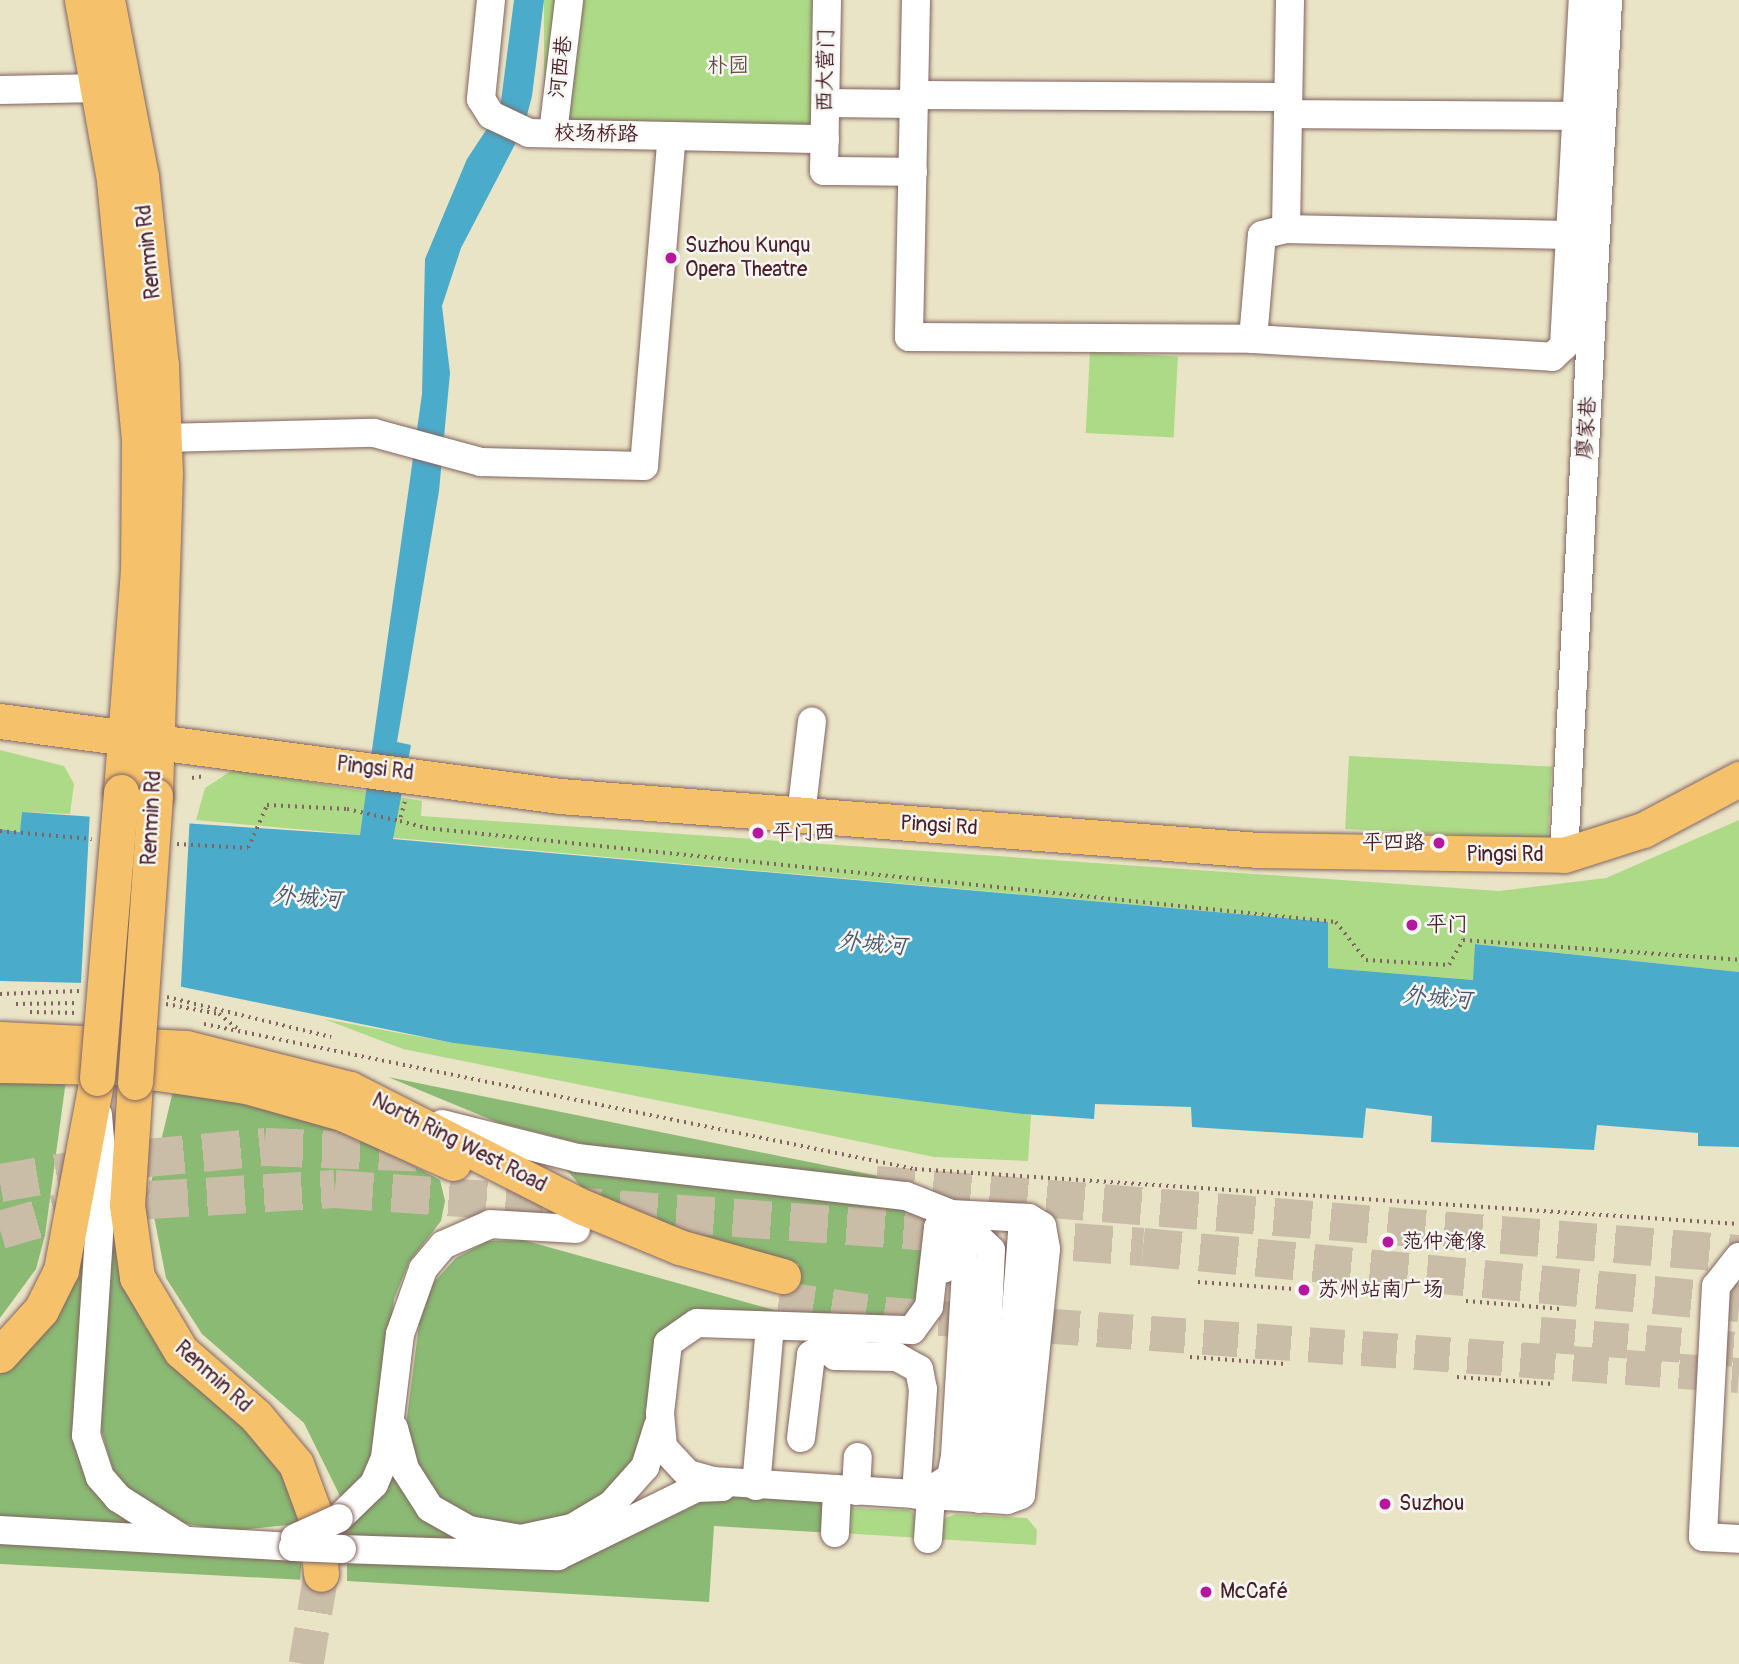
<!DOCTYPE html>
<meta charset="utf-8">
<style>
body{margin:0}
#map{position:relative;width:1739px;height:1664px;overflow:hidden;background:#eae4c6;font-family:Pangolin,"LXGW WenKai TC",sans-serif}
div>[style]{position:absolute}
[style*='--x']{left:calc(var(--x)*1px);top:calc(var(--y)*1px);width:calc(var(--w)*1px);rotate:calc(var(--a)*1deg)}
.green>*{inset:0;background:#adda87;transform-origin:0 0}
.forest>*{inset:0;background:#8aba74;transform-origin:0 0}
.water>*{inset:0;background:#4babca}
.pier>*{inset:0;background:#eae4c6;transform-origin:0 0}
.major-tunnel>*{height:35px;margin-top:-17.5px;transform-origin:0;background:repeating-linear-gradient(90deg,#cabda7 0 35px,transparent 0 53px)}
.highway-tunnel>*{height:38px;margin-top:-19px;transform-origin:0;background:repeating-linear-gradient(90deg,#cabda7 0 38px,transparent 0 57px)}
.path>*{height:3.5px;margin-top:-1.75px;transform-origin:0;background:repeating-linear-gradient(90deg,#826461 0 2px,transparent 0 7px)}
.roads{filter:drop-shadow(0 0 2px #826461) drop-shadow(0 0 2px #826461)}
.minor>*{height:28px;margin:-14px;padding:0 14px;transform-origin:14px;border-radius:14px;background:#fff}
.major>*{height:35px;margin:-17.5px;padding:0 17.5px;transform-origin:17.5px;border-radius:17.5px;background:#f5c16b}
.bridges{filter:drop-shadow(0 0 2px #826461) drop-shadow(0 0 2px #826461)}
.minor-bridge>*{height:28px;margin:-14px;padding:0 14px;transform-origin:14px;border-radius:14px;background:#fff}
.major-bridge>*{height:35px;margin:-17.5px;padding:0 17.5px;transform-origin:17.5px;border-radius:17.5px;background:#f5c16b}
.dots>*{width:19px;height:19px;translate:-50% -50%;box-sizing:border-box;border:4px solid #f6f6f2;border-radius:50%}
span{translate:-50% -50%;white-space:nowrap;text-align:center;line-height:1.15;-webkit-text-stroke:5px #f6f6f2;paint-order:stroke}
.park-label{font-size:21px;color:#634e42}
.street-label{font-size:21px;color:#4a1f2b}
.poi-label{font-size:21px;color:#4a1f2b}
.left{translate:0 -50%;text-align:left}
.right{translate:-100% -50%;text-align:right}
.water-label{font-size:23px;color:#4a576b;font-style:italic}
</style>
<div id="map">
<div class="green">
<div style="left:544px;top:0;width:269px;height:129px"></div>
<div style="left:1090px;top:352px;width:88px;height:81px;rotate:3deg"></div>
<div style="clip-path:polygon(0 750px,64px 766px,74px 784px,70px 814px,22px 812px,21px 832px,0 829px)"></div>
<div style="left:1349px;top:756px;width:203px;height:73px;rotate:3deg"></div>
<div style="clip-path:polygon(234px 769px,422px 801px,421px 816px,1499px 891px,1606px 878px,1739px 820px,1739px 972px,1476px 944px,1474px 980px,1327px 968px,1328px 922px,196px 820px,205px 788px)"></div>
<div style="clip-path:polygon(324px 1019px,453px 1043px,1031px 1115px,1028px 1161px,934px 1157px,770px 1123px,403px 1049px)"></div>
<div style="clip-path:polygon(850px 1508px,909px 1510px,918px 1516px,921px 1538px,840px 1533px)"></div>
<div style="clip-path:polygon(956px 1514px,1027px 1518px,1037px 1530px,1036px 1545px,936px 1539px,941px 1520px)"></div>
</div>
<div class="forest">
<div style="clip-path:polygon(388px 1077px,918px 1184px,611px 1151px,499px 1123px)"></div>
<div style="clip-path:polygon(66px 1080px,45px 1235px,36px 1269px,0 1318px,0 1082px)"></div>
<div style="clip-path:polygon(174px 1087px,349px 1131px,440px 1180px,445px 1201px,441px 1221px,409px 1262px,394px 1299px,373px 1473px,341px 1498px,304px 1423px,202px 1334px,166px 1278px,149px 1191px)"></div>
<div style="clip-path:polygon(566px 1169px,893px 1201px,932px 1215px,926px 1299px,910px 1321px,684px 1316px,662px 1334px,651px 1434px,618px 1491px,540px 1529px,461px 1520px,421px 1482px,406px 1425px,420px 1317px,434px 1282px,456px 1258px,488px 1241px,523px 1240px,785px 1313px,799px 1264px,675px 1227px,583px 1189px)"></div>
<div style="clip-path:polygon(81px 1241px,89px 1242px,76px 1406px,114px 1509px,141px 1530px,0 1521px,0 1374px,50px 1324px)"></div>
<div style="clip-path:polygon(108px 1247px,119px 1247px,145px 1327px,265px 1441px,307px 1523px,230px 1531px,182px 1523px,135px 1499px,113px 1470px,99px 1423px)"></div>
<div style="clip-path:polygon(389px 1469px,400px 1472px,494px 1546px,341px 1538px,342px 1528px)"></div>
<div style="clip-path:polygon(716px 1495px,822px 1502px,832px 1533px,714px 1526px,709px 1602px,347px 1581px,347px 1559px,534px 1570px,577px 1562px)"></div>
<div style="left:0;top:1539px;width:302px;height:25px;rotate:3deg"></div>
</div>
<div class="water">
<div style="clip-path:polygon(514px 0,544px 0,532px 96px,524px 127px,461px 248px,442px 306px,450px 373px,439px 491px,397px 742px,411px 745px,393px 839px,1328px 922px,1328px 968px,1473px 980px,1475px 944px,1739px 972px,1739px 1147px,1698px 1146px,1698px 1133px,1597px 1125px,1594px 1150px,1431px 1142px,1432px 1116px,1366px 1108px,1363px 1138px,1192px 1127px,1191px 1107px,1095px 1104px,1094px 1119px,1023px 1114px,453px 1043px,173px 985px,0 981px,0 829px,20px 832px,22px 812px,360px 835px,422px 394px,425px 259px,467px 159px,500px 109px)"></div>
</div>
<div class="pier">
<div style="left:90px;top:811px;width:100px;height:173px;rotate:3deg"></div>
</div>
<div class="major-tunnel">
<div style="--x:779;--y:1298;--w:108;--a:8.5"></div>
<div style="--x:886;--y:1314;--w:855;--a:4.09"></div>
<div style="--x:1540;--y:1334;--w:200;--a:4.3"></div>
<div style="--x:306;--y:1664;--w:91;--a:-80.5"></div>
</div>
<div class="highway-tunnel">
<div style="--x:0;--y:1183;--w:148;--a:-9.7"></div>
<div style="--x:146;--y:1158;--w:120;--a:-5.3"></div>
<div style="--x:265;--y:1147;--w:167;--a:2.1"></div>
<div style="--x:876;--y:1185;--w:866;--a:4.57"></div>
<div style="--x:0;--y:1230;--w:61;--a:-16.1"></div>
<div style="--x:59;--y:1213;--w:92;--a:-8.1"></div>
<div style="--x:150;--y:1200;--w:185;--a:-3.4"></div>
<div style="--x:335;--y:1189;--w:810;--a:4.11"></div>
<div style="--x:1143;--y:1247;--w:599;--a:5.37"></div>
</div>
<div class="path">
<div style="--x:192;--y:778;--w:12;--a:-9"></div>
<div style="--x:405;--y:802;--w:20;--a:105"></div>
<div style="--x:400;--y:821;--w:27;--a:15"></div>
<div style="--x:426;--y:828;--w:915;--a:5.9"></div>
<div style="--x:1336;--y:922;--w:48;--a:51.7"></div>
<div style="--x:1366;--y:960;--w:83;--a:3.4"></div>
<div style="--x:1449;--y:965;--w:29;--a:-61"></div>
<div style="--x:1463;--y:940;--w:277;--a:4.1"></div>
<div style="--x:0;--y:831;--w:92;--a:5"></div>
<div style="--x:177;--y:844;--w:71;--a:3.2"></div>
<div style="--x:248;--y:848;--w:47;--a:-66.2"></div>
<div style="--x:267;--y:805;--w:80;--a:2.9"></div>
<div style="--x:347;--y:809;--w:54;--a:12.8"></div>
<div style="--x:0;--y:994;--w:79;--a:-2.2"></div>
<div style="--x:167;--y:997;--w:169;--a:13.7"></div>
<div style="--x:16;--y:1004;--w:61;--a:-0.9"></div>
<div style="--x:166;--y:1004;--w:54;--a:10.7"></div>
<div style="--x:219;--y:1014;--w:23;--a:38"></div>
<div style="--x:30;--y:1012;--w:48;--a:1.2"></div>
<div style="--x:204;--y:1024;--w:726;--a:11.53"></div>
<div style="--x:915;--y:1169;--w:826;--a:3.82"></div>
<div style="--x:1198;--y:1282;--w:96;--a:4.2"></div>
<div style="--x:1466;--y:1301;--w:95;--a:4.8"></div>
<div style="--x:1190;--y:1357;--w:96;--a:4.2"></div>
<div style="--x:1457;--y:1377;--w:96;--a:4.2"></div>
</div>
<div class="roads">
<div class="minor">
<div style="--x:491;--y:0;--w:100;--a:95.8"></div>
<div style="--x:481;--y:99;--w:19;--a:58"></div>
<div style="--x:491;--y:115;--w:42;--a:25.3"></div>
<div style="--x:529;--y:133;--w:296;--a:1.2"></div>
<div style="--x:827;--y:0;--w:171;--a:91"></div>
<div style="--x:824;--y:171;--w:89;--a:0.6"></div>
<div style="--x:916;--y:0;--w:337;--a:91.2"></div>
<div style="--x:909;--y:337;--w:344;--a:0.3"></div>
<div style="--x:1253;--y:339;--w:300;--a:3.4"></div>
<div style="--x:1552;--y:357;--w:16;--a:-43"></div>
<div style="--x:1564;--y:346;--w:347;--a:-86.9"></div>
<div style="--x:0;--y:90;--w:100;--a:-1.1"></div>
<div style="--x:914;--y:95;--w:374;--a:0.3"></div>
<div style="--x:826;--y:103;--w:88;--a:0.7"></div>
<div style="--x:1288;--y:114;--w:287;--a:0.4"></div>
<div style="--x:553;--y:133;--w:134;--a:-83.1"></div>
<div style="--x:1286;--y:229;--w:229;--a:-89"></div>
<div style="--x:1253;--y:339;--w:104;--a:-85.1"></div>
<div style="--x:1262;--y:235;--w:25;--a:-14"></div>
<div style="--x:1286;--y:229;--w:282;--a:1.2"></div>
<div style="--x:163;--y:438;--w:211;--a:-1.4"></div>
<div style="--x:374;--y:433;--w:111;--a:15.2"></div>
<div style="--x:481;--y:462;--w:163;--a:1.4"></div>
<div style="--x:644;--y:466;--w:331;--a:-85.2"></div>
<div style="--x:801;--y:815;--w:94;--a:-83.3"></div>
<div style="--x:1564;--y:855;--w:856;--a:-87.05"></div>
<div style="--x:98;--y:1115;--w:59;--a:85.2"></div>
<div style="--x:103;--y:1174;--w:262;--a:93.7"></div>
<div style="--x:86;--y:1435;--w:44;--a:71.6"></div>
<div style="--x:100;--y:1477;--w:28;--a:49"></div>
<div style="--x:118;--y:1498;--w:78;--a:32.5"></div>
<div style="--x:442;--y:1124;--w:139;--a:14.1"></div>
<div style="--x:577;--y:1158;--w:331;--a:6.6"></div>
<div style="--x:906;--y:1196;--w:48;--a:21.8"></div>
<div style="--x:951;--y:1214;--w:78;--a:2.9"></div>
<div style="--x:1029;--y:1218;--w:15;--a:32"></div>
<div style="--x:1042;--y:1226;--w:23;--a:80"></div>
<div style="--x:1046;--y:1249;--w:247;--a:95.8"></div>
<div style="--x:1021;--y:1495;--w:15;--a:160"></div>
<div style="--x:1007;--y:1500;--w:295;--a:-176.3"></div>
<div style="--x:713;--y:1481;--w:26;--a:-164"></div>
<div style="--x:688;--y:1474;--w:37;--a:-133"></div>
<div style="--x:663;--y:1447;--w:34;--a:-95"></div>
<div style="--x:660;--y:1413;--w:70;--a:-83.5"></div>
<div style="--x:668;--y:1343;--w:35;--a:-35"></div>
<div style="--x:697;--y:1323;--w:215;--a:1.9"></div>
<div style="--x:912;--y:1330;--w:29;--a:-54"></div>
<div style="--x:929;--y:1307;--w:80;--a:-83.5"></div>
<div style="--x:938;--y:1228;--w:19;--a:-47"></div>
<div style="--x:1739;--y:1257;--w:37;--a:128"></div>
<div style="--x:1716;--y:1286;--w:251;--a:93"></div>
<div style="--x:1703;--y:1537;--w:36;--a:3"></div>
<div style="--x:835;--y:1356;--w:62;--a:0.9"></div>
<div style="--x:897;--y:1357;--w:25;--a:29"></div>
<div style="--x:919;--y:1369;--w:20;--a:79"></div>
<div style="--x:923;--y:1389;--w:106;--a:93.8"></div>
<div style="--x:394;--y:1428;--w:42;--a:75"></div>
<div style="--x:405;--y:1469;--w:46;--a:57.3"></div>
<div style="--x:430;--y:1508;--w:45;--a:29.4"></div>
<div style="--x:469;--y:1530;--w:53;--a:9.8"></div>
<div style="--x:521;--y:1539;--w:52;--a:-12.2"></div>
<div style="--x:572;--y:1528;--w:45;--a:-30.5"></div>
<div style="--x:611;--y:1505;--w:51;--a:-48.2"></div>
<div style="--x:645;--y:1467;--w:43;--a:-72.4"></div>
<div style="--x:801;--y:1438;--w:84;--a:-83.1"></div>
<div style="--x:811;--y:1355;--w:17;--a:-31"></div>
<div style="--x:826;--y:1346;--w:28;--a:2"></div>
<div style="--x:756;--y:1486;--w:160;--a:-85"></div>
<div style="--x:856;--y:1491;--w:34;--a:-87"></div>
<div style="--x:929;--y:1491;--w:26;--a:-32"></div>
<div style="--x:951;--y:1477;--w:21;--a:-79"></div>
<div style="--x:955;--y:1456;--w:187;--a:-86.6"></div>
<div style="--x:966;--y:1269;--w:21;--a:-107"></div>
<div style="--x:960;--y:1249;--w:14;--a:-176"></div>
<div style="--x:940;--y:1492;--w:27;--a:-15"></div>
<div style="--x:966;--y:1485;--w:22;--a:-47"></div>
<div style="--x:981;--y:1469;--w:219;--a:-87.4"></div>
<div style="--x:991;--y:1250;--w:19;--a:-137"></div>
<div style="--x:977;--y:1237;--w:23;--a:-178"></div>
<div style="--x:954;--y:1236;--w:34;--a:107"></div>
<div style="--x:979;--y:1499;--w:17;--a:-24"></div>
<div style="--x:995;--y:1492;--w:14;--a:-56"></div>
<div style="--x:1003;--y:1480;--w:263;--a:-85.6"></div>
<div style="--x:339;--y:1518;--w:49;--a:-44.2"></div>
<div style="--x:374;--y:1484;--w:28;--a:-67"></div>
<div style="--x:385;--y:1458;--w:125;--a:-83.1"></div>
<div style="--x:400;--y:1334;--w:69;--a:-70.5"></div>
<div style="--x:423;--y:1269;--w:31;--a:-50"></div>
<div style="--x:443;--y:1245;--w:52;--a:-23.6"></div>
<div style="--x:491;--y:1224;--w:85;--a:3.4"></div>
<div style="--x:0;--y:1530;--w:293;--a:3.3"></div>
<div style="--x:835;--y:1533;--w:43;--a:-87.3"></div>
<div style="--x:928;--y:1539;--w:43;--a:-86"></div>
<div style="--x:342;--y:1549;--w:216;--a:1.9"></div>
<div style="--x:558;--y:1556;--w:154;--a:-26.2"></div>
<div style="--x:696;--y:1488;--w:26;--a:-2"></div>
</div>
<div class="major">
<div style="--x:82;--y:0;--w:183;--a:79.9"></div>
<div style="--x:114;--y:180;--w:261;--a:84.5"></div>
<div style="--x:139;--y:440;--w:130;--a:90.4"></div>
<div style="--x:138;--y:570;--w:223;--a:94.4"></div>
<div style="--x:107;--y:0;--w:179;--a:79.1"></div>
<div style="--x:141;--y:176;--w:190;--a:84"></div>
<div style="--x:161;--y:365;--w:108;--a:87.9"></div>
<div style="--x:165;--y:473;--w:323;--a:91.8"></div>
<div style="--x:0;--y:721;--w:565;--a:7.63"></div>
<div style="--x:560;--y:796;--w:701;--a:4.42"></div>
<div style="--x:1259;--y:850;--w:305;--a:0.9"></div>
<div style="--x:1564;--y:855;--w:83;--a:-17.6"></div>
<div style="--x:1643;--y:830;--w:109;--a:-28"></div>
<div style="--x:0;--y:1039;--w:186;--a:2.8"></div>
<div style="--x:186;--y:1048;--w:169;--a:14"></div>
<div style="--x:350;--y:1089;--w:261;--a:26.9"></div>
<div style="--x:583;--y:1207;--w:104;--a:22.6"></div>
<div style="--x:679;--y:1247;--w:108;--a:15.6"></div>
<div style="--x:0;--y:1065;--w:117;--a:1"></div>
<div style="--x:117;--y:1067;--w:130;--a:8.4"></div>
<div style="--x:246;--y:1086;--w:100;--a:15.7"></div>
<div style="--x:342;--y:1113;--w:122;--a:24.2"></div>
<div style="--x:135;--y:1082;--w:123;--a:93.7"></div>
<div style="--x:127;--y:1205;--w:73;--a:82.1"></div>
<div style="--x:137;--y:1277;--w:86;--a:59.3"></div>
<div style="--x:181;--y:1351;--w:99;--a:40.9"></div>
<div style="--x:256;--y:1416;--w:62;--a:50.2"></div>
<div style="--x:296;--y:1464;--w:58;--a:69.7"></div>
<div style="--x:316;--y:1518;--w:56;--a:84.9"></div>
<div style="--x:0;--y:1355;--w:61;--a:-47.7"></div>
<div style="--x:41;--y:1310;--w:45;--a:-63.4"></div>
<div style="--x:61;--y:1270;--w:195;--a:-79.4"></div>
</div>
</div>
<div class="bridges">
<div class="minor-bridge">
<div style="--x:295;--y:1538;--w:48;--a:-24.4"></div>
<div style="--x:293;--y:1547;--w:49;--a:2.3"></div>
</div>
<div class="major-bridge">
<div style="--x:97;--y:1078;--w:287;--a:-85.2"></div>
<div style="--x:135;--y:1082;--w:287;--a:-86"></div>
</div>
</div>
<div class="dots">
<div style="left:671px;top:258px;background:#b5179e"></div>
<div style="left:758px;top:833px;background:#b5179e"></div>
<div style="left:1439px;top:843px;background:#b5179e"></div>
<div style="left:1412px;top:925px;background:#b5179e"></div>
<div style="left:1388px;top:1242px;background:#b5179e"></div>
<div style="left:1304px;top:1290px;background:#b5179e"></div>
<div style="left:1385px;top:1504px;background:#b5179e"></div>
<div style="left:1206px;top:1592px;background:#b5179e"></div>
</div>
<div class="park-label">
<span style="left:728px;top:66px">朴园</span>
</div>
<div class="street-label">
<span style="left:561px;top:67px;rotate:-83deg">河西巷</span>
<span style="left:826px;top:70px;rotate:-89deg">西大营门</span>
<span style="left:596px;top:134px;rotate:1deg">校场桥路</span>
<span style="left:149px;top:252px;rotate:-96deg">Renmin Rd</span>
<span style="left:1587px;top:428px;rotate:-86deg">廖家巷</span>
<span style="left:375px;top:769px;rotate:7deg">Pingsi Rd</span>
<span style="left:152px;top:818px;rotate:-87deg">Renmin Rd</span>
<span style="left:939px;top:826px;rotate:4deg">Pingsi Rd</span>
<span style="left:1505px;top:855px">Pingsi Rd</span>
<span style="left:459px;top:1143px;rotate:27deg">North Ring West Road</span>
<span style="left:213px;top:1377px;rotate:42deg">Renmin Rd</span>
</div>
<div class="poi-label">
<span class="left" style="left:685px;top:258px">Suzhou Kunqu<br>Opera Theatre</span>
<span class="left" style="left:772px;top:833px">平门西</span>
<span class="right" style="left:1425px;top:843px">平四路</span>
<span class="left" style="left:1426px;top:925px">平门</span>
<span class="left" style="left:1402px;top:1242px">范仲淹像</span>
<span class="left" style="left:1318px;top:1290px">苏州站南广场</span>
<span class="left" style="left:1399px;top:1504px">Suzhou</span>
<span class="left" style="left:1220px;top:1592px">McCafé</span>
</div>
<div class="water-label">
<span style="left:307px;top:898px;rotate:4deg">外城河</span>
<span style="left:872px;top:944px;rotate:5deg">外城河</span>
<span style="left:1437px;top:998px;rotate:5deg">外城河</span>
</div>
</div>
